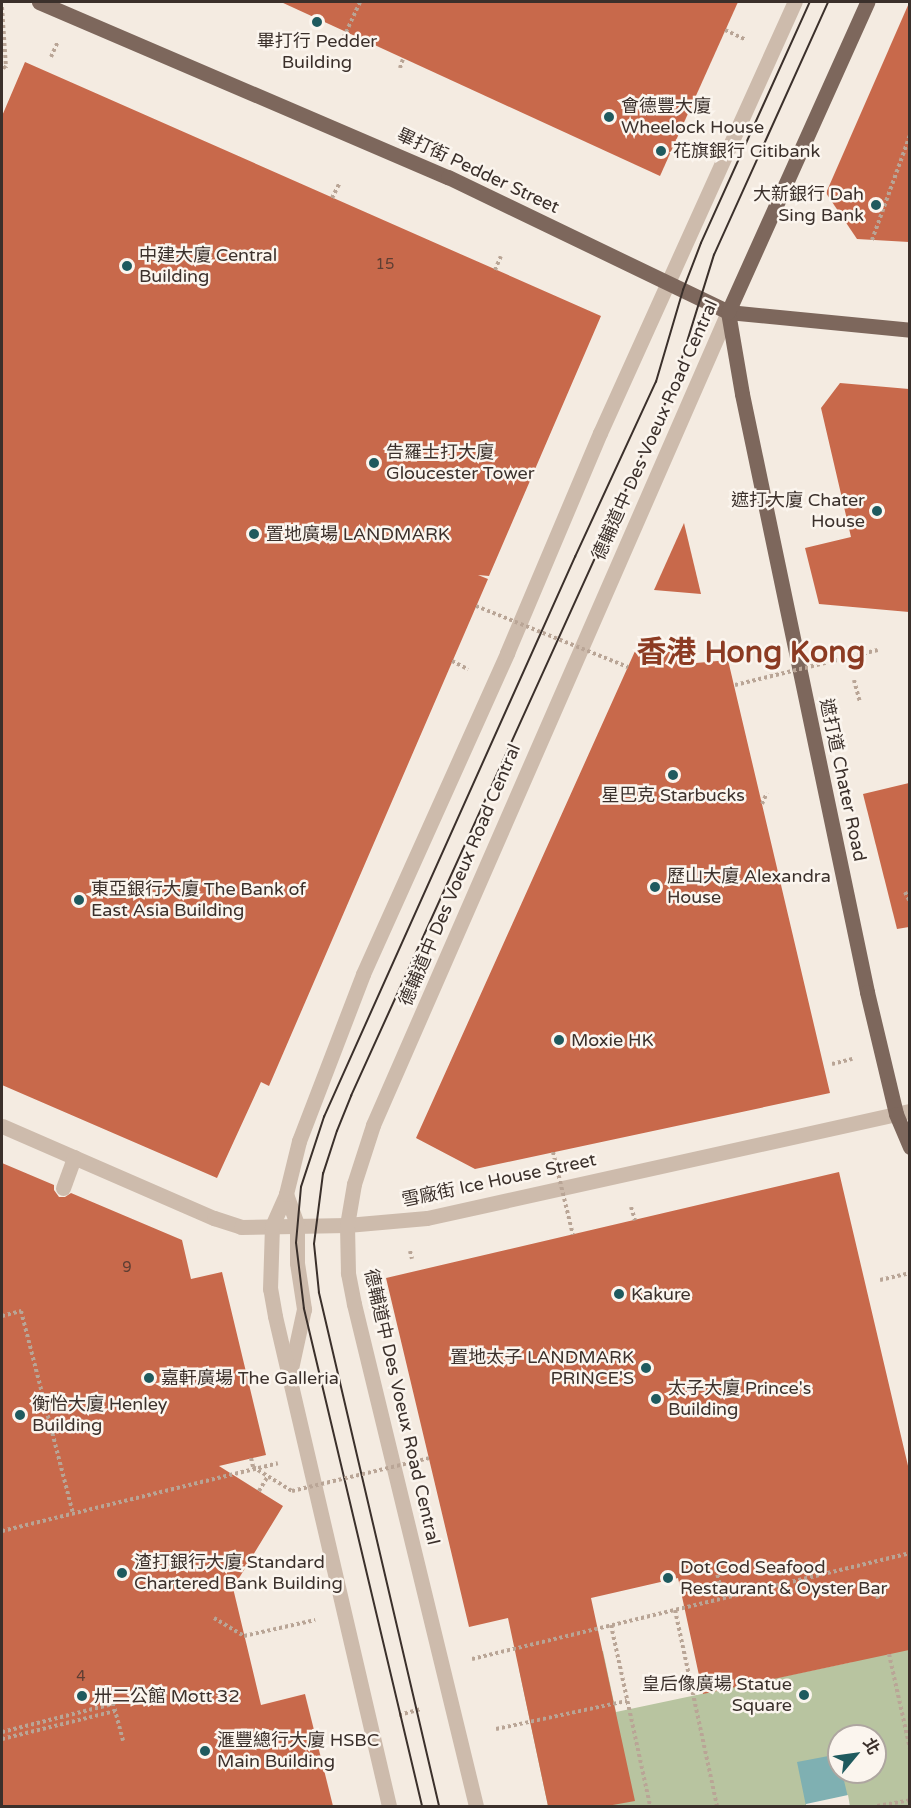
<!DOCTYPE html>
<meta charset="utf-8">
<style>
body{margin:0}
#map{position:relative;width:911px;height:1808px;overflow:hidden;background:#f4ebe1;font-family:"Varela Round","Noto Sans TC",sans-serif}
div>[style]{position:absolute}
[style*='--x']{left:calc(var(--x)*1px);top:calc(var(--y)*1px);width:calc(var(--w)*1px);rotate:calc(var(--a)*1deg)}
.green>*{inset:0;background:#b8c4a0}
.water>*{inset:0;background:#7fb0b2}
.pier>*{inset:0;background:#f4ebe1}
.building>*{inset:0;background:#c8694b}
.path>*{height:4px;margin-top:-2px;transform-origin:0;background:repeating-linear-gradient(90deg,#b9a596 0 3px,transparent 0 6px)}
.minor>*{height:15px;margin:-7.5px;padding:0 7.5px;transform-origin:7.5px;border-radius:7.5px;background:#cdbbac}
.major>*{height:15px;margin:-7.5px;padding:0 7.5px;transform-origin:7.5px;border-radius:7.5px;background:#7d675c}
.tram>*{height:1.5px;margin:-0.75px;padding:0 0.75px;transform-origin:0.75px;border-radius:0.75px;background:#3b302b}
.path-bridge>*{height:4px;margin-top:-2px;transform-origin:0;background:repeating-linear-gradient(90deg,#b9a596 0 3px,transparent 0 6px)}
.dots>*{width:16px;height:16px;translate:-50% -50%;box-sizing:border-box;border:3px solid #fbf5ee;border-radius:50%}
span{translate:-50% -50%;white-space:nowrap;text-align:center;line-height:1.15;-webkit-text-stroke:5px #fbf5ee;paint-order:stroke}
.number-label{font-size:15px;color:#5e3e33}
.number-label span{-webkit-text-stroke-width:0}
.poi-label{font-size:18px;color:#3b302b}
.left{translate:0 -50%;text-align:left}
.right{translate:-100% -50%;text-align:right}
.street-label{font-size:18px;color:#3b302b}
.town-label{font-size:30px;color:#8c3b22;font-weight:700}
.frame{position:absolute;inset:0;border:3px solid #3b302b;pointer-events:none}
.north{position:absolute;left:827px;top:1724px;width:60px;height:60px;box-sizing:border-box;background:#fbf5ee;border:2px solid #aea6a0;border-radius:50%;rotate:61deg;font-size:16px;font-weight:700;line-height:24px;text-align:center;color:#3b302b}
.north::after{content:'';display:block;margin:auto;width:21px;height:27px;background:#1f5a5e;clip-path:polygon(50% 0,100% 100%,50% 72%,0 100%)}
</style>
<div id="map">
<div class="green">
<div style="clip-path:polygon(evenodd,909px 1583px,909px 1806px,548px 1806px,519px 1669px,603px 1651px,616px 1712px,852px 1662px,838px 1598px,909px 1583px,839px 1736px,875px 1736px,875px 1772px,839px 1772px,839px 1736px)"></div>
</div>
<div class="water">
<div style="clip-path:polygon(839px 1754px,839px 1772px,842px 1772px,850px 1806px,806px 1806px,797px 1762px)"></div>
</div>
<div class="pier">
<div style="clip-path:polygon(848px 1795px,850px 1806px,806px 1806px,806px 1804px)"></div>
</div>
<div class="building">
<div style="clip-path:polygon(281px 2px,738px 2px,660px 176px)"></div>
<div style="clip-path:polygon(909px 3px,909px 242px,857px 239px,826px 193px)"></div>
<div style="clip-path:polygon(25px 62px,601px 316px,489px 576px,478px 575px,488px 579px,269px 1086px,261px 1082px,217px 1178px,2px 1085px,2px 116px)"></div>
<div style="clip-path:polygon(840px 383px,909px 389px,909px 612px,819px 604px,805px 548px,851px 537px,821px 408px)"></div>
<div style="clip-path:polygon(684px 523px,701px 594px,654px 590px)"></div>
<div style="clip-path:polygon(640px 640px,696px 663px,728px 660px,830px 1093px,475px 1169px,416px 1138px)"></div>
<div style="clip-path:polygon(909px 783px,909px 927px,897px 929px,863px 794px)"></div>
<div style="clip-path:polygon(2px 1163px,54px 1185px,54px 1190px,59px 1197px,65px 1197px,71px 1193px,182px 1240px,191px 1279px,222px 1272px,266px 1455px,219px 1466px,283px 1506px,233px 1588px,261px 1705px,305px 1694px,333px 1806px,2px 1806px)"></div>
<div style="clip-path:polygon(839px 1172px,909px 1470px,909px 1650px,703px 1694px,678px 1578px,591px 1598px,635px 1801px,607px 1806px,548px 1806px,508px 1618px,469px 1627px,386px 1278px)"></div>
</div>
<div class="path">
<div style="--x:2;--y:7;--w:61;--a:86.2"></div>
<div style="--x:6;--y:68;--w:4;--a:-153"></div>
<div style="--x:725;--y:30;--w:23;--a:25"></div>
<div style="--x:341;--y:43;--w:45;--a:-65.1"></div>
<div style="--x:51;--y:57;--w:17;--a:-66"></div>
<div style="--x:400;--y:68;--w:9;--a:-72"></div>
<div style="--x:332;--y:198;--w:16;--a:-63"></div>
<div style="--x:872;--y:240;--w:112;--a:-70.1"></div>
<div style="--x:495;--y:270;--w:15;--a:-67"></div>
<div style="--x:452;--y:661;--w:18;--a:27"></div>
<div style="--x:854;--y:680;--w:23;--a:75"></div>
<div style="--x:762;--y:804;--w:12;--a:-66"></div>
<div style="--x:905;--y:892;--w:11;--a:63"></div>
<div style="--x:832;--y:1064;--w:21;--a:-14"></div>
<div style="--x:631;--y:1207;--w:14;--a:73"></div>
<div style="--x:410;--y:1251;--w:8;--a:76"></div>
<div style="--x:880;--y:1280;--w:31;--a:-13"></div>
<div style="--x:2;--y:1316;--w:20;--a:-15"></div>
<div style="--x:21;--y:1311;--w:209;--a:75.6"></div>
<div style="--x:2;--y:1531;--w:284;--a:-13.8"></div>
<div style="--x:716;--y:1569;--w:30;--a:76"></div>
<div style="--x:876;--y:1590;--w:9;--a:77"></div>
<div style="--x:675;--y:1610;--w:200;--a:77.9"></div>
<div style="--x:214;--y:1618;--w:35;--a:31"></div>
<div style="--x:244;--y:1636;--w:73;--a:-12.7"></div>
<div style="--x:611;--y:1625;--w:185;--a:77.8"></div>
<div style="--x:889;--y:1654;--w:97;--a:77.5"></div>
<div style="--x:472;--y:1659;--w:451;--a:-13.6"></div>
<div style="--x:113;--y:1703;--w:39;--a:75"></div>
<div style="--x:399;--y:1715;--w:23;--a:-15"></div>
<div style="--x:496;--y:1729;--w:134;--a:-12.1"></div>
<div style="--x:2;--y:1732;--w:114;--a:-14.2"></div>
<div style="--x:2;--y:1739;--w:116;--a:-13.9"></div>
<div style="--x:877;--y:1806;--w:34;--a:-10"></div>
</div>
<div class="minor">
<div style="--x:2;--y:1126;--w:231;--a:23.5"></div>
<div style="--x:214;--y:1218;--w:28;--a:18"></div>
<div style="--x:241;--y:1227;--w:106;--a:-1.1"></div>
<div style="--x:347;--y:1225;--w:80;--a:-5"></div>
<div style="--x:427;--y:1218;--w:495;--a:-12.5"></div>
<div style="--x:63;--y:1188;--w:33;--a:-70"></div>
<div style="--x:286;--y:1194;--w:33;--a:70"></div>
<div style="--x:297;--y:1225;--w:38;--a:90"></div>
<div style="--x:297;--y:1263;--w:47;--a:81.3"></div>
<div style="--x:304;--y:1309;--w:66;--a:102.3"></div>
<div style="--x:389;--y:1806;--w:503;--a:-103.1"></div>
<div style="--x:275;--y:1316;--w:27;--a:-100"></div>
<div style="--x:270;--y:1289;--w:63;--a:-88.2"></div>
<div style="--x:272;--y:1226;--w:35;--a:-66"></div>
<div style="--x:286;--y:1194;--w:55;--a:-76.2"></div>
<div style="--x:299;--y:1141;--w:179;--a:-69"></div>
<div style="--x:363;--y:974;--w:352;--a:-65.8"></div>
<div style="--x:507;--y:653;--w:239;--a:-67.1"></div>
<div style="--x:600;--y:433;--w:473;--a:-65.7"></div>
<div style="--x:476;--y:1806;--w:517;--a:-103.66"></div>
<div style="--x:354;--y:1304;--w:32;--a:-101"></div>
<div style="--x:348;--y:1273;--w:48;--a:-91.2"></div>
<div style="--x:347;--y:1225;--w:42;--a:-80.3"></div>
<div style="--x:354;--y:1184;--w:62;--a:-72.1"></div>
<div style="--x:373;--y:1125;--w:887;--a:-66.41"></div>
</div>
<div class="major">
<div style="--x:39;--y:2;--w:445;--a:23.2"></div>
<div style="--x:448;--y:177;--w:311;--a:25.7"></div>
<div style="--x:728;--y:312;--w:183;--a:5.6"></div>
<div style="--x:728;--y:312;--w:83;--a:80.3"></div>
<div style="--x:742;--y:394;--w:611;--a:78.19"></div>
<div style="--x:867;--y:992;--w:125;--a:76.6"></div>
<div style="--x:896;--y:1114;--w:36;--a:67"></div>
<div style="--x:728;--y:312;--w:340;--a:-65.8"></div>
</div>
<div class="tram">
<div style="--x:422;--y:1806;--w:511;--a:-103.36"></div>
<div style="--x:304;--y:1309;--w:66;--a:-96.9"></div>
<div style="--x:296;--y:1243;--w:56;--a:-84.9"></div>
<div style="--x:301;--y:1187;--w:74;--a:-71.8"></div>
<div style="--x:324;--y:1117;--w:614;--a:-65.86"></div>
<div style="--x:575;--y:557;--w:193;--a:-65.2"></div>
<div style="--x:656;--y:382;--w:96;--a:-73.6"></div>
<div style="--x:683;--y:290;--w:50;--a:-69"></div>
<div style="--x:701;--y:243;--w:265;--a:-65.7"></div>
<div style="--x:439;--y:1806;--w:527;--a:-103.17"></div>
<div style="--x:319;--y:1293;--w:49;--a:-95.8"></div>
<div style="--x:314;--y:1244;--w:71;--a:-82.7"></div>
<div style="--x:323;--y:1174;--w:45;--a:-72"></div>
<div style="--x:337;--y:1131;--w:38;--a:-68"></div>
<div style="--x:351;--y:1096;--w:782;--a:-65.6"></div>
<div style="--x:674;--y:384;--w:135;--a:-72.8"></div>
<div style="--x:714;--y:255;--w:277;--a:-65.7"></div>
</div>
<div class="path-bridge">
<div style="--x:476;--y:606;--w:164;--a:21.9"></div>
<div style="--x:735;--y:685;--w:147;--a:-13.8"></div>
<div style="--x:553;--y:1152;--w:85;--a:76.5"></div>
<div style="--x:251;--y:1458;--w:9;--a:77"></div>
<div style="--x:253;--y:1467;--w:46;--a:31.6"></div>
<div style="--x:292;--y:1491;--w:141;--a:-13.5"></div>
<div style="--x:259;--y:1491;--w:17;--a:-59"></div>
</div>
<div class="dots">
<div style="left:317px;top:22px;background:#1f5a5e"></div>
<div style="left:609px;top:117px;background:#1f5a5e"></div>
<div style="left:661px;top:151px;background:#1f5a5e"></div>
<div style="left:876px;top:205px;background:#1f5a5e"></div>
<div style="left:127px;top:266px;background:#1f5a5e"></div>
<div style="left:374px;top:463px;background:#1f5a5e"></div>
<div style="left:877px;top:511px;background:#1f5a5e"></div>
<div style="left:254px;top:534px;background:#1f5a5e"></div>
<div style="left:673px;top:775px;background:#1f5a5e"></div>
<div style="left:655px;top:887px;background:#1f5a5e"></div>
<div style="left:79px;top:900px;background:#1f5a5e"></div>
<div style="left:559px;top:1040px;background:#1f5a5e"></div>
<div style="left:619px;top:1294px;background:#1f5a5e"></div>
<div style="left:646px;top:1368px;background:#1f5a5e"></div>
<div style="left:149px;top:1378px;background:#1f5a5e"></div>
<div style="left:656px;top:1399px;background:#1f5a5e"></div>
<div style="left:20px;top:1415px;background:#1f5a5e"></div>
<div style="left:122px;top:1573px;background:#1f5a5e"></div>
<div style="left:668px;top:1578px;background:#1f5a5e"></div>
<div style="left:804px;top:1695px;background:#1f5a5e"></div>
<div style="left:82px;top:1696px;background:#1f5a5e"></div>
<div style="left:205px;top:1751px;background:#1f5a5e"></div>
</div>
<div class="number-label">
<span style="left:385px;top:265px">15</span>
<span style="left:127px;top:1268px">9</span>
<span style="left:81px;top:1677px">4</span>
</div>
<div class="poi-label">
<span style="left:317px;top:52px">畢打行 Pedder<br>Building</span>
<span class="left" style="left:621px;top:117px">會德豐大廈<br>Wheelock House</span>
<span class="left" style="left:673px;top:151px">花旗銀行 Citibank</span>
<span class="right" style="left:864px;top:205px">大新銀行 Dah<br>Sing Bank</span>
<span class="left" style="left:139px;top:266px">中建大廈 Central<br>Building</span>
<span class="left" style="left:386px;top:463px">告羅士打大廈<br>Gloucester Tower</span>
<span class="right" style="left:865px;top:511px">遮打大廈 Chater<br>House</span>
<span class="left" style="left:266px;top:534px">置地廣場 LANDMARK</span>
<span style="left:673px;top:795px">星巴克 Starbucks</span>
<span class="left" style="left:667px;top:887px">歷山大廈 Alexandra<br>House</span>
<span class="left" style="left:91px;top:900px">東亞銀行大廈 The Bank of<br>East Asia Building</span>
<span class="left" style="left:571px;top:1040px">Moxie HK</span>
<span class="left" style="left:631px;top:1294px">Kakure</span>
<span class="right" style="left:634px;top:1368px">置地太子 LANDMARK<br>PRINCE'S</span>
<span class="left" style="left:161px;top:1378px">嘉軒廣場 The Galleria</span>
<span class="left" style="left:668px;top:1399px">太子大廈 Prince's<br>Building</span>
<span class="left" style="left:32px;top:1415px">衡怡大廈 Henley<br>Building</span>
<span class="left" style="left:134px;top:1573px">渣打銀行大廈 Standard<br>Chartered Bank Building</span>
<span class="left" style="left:680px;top:1578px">Dot Cod Seafood<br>Restaurant &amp; Oyster Bar</span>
<span class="right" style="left:792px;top:1695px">皇后像廣場 Statue<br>Square</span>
<span class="left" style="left:94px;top:1696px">卅二公館 Mott 32</span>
<span class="left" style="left:217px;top:1751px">滙豐總行大廈 HSBC<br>Main Building</span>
</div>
<div class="street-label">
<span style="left:478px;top:171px;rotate:25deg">畢打街 Pedder Street</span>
<span style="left:655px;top:430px;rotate:-66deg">德輔道中 Des Voeux Road Central</span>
<span style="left:843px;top:780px;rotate:78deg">遮打道 Chater Road</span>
<span style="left:460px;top:875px;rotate:-67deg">德輔道中 Des Voeux Road Central</span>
<span style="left:499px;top:1180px;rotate:-12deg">雪廠街 Ice House Street</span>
<span style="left:402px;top:1407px;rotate:77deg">德輔道中 Des Voeux Road Central</span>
</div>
<div class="town-label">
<span style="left:751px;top:653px">香港 Hong Kong</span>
</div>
<div class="frame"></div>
<div class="north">北</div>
</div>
